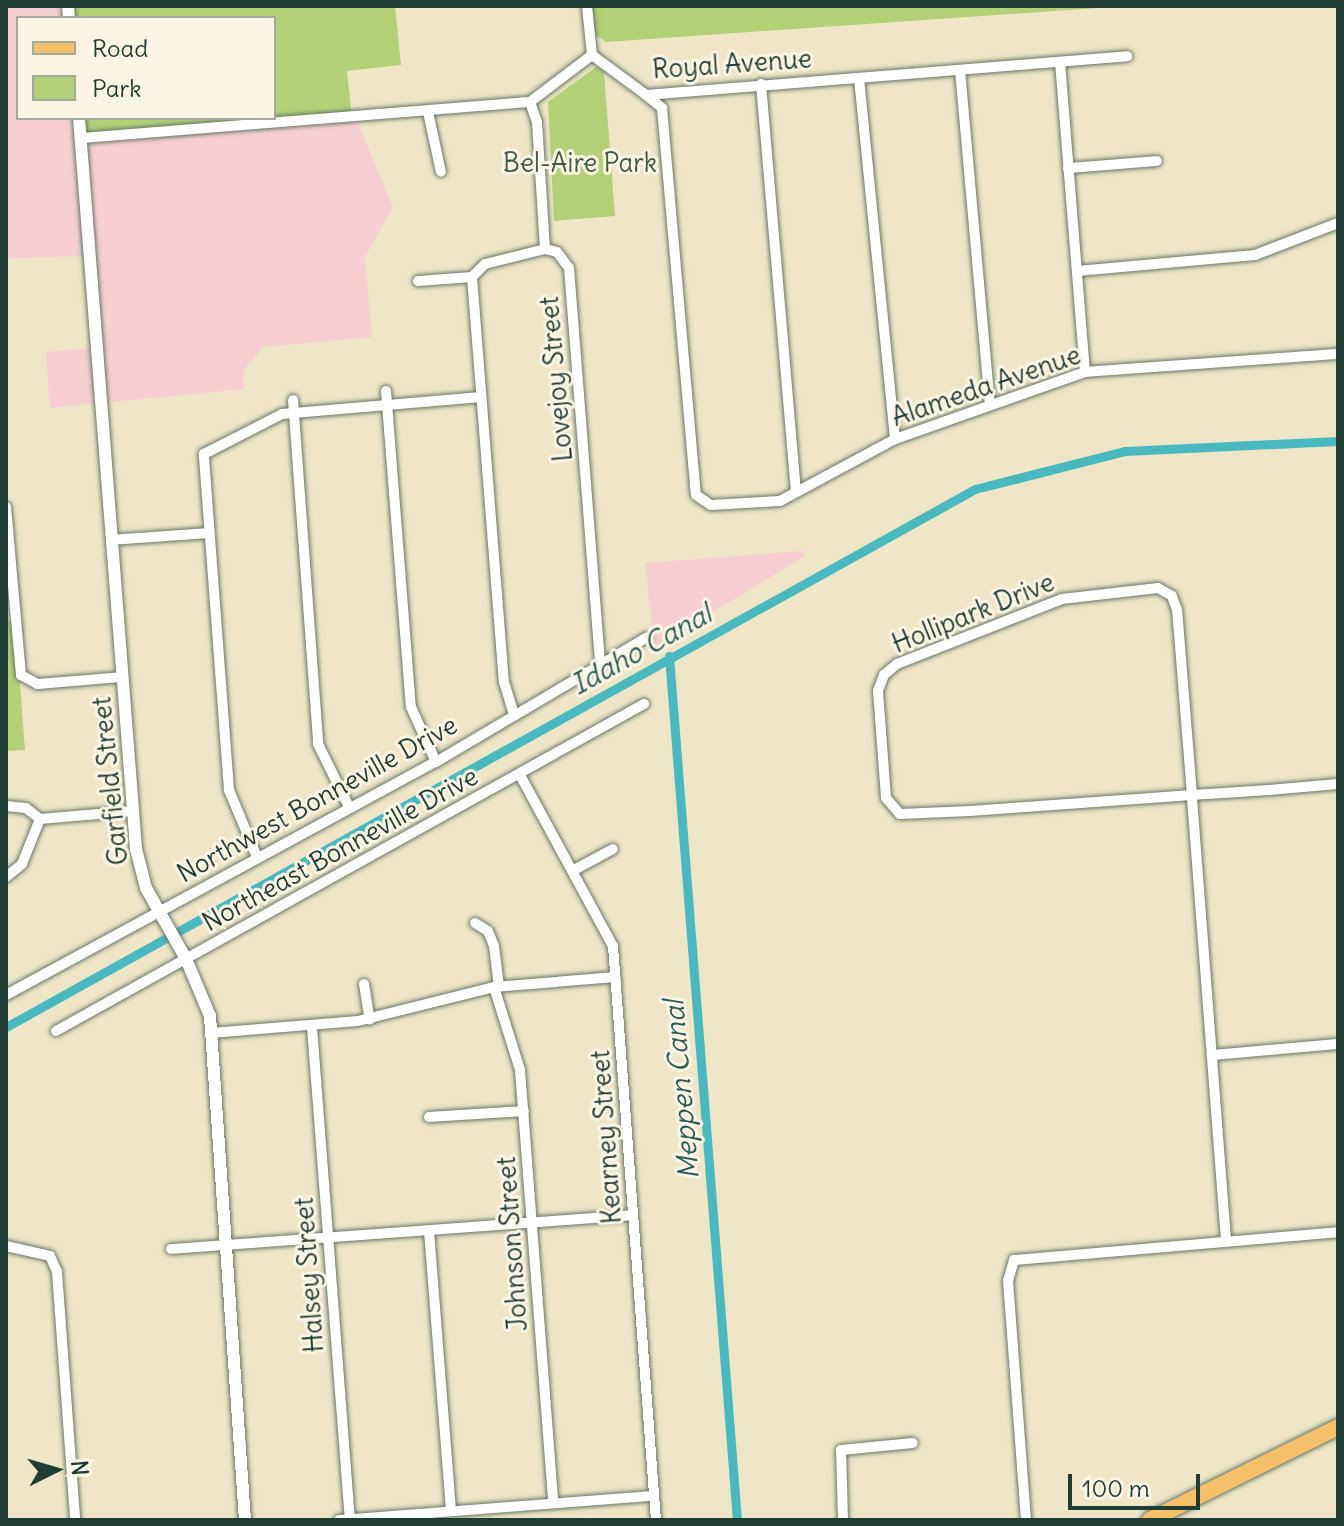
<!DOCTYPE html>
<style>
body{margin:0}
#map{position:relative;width:1344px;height:1526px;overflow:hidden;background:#eee6c7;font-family:Delius,sans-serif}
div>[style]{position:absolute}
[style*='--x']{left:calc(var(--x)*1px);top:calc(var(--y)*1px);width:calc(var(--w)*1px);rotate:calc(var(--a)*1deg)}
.built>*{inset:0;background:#f7cfd3}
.green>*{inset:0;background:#b4d177}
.canal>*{height:9px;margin:-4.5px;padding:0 4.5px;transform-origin:4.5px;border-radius:4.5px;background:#4ab9bf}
.roads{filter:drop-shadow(0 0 2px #677867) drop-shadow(0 0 2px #677867)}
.minor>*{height:10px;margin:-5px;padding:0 5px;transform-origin:5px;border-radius:5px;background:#fff}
.tertiary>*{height:12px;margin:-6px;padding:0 6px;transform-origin:6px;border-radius:6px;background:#fff}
.primary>*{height:16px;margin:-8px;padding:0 8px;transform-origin:8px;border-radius:8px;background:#f6c06b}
span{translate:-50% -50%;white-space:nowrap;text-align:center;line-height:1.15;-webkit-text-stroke:6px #fcf5e5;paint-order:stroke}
.street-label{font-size:26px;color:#1f3d34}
.park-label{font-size:26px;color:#3d5b41}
.water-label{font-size:28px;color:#2a5c57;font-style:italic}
.frame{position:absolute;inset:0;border:8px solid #1f3d34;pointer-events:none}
.legend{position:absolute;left:16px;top:16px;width:260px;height:104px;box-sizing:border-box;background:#fcf5e5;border:2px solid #a4ab9e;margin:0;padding:10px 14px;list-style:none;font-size:24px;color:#1f3d34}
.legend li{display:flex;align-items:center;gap:16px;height:40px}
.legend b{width:40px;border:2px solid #a4ab9e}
.north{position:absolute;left:16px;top:1430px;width:80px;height:80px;-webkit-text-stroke:6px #fcf5e5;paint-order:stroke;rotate:85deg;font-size:22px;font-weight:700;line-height:32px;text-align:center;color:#1f3d34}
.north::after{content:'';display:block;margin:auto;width:28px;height:36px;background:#1f3d34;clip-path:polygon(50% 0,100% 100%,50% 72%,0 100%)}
.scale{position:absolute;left:1068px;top:1474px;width:132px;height:36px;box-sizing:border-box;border:4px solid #1f3d34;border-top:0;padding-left:10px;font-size:24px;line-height:28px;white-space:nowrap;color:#1f3d34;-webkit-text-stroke:6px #fcf5e5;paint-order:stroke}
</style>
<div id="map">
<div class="built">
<div style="clip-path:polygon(6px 6px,68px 6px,69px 18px,18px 18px,18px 118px,356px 119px,393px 207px,365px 257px,372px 337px,263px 347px,243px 371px,244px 389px,50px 408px,46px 352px,95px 348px,89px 256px,6px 258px)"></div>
<div style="clip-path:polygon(803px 551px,805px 556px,654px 648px,645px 563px)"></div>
</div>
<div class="green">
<div style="clip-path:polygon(68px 6px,395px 6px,401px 65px,347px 71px,352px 119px,81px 138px,79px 118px,274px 118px,274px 18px,69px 18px)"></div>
<div style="clip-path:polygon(587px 6px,1127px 6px,606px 42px,589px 30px)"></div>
<div style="clip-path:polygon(596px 67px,604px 72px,615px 216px,554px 221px,548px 102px)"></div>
<div style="clip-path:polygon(15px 620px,25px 750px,6px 751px,6px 621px)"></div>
</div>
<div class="canal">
<div style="--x:669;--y:656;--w:867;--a:85.5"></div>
<div style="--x:6;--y:1027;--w:1108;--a:-29.04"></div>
<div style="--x:975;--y:489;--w:155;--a:-14.2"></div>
<div style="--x:1125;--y:451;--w:213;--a:-2.7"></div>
</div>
<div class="roads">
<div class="minor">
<div style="--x:587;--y:6;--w:49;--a:84.2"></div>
<div style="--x:592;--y:55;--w:67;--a:36.5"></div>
<div style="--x:646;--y:95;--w:483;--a:-4.6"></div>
<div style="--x:1060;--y:62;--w:311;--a:85.4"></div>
<div style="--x:960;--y:70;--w:334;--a:84.9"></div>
<div style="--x:859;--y:78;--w:363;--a:84.3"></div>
<div style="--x:761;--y:84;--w:408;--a:85.1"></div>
<div style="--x:646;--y:95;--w:21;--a:39"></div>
<div style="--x:662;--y:108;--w:388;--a:85"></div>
<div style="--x:696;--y:495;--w:18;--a:34"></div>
<div style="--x:711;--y:505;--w:69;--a:-3.3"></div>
<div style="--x:780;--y:501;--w:131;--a:-28.3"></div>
<div style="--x:895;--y:439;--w:201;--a:-19.4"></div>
<div style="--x:1085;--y:372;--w:254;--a:-4.1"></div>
<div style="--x:530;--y:102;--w:21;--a:71"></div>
<div style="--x:537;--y:122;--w:127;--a:86.4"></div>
<div style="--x:428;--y:112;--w:61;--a:77.8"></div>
<div style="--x:81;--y:138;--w:450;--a:-4.6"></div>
<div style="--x:530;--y:102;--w:78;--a:-37.2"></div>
<div style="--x:1068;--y:168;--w:89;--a:-4.5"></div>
<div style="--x:545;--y:249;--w:12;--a:14"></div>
<div style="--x:557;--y:252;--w:20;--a:53"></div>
<div style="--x:569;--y:268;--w:399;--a:85.5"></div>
<div style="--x:1077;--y:271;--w:179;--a:-5.1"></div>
<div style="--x:1255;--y:255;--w:89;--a:-21.1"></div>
<div style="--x:472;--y:277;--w:406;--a:85.5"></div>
<div style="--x:504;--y:682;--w:34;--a:73"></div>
<div style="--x:418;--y:281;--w:54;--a:-4.2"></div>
<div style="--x:472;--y:277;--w:18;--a:-45"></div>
<div style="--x:485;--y:264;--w:62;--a:-14"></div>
<div style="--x:386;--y:391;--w:317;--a:85.5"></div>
<div style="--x:411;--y:707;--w:60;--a:65.6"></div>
<div style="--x:293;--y:400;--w:345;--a:85.8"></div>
<div style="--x:318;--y:744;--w:70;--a:63.8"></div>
<div style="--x:6;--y:507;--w:169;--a:84.9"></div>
<div style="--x:21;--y:675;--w:18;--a:29"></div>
<div style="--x:37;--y:684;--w:85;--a:-4.7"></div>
<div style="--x:111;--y:540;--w:97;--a:-4.1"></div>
<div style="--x:520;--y:775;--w:195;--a:61.5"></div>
<div style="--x:613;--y:946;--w:576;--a:85.72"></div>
<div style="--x:6;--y:806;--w:20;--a:6"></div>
<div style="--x:26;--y:808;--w:18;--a:38"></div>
<div style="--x:40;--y:819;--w:93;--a:-4.9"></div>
<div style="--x:257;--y:857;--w:73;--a:-112.7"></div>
<div style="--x:229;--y:790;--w:337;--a:-94.3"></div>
<div style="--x:204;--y:454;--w:88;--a:-27.1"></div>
<div style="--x:282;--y:414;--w:200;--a:-4.9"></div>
<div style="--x:574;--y:870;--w:44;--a:-28.3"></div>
<div style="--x:6;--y:877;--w:21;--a:-39"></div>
<div style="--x:22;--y:864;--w:48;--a:-68.2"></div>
<div style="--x:475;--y:923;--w:15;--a:32"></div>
<div style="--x:488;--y:931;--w:16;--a:68"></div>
<div style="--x:494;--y:946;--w:41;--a:83"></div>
<div style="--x:364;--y:984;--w:36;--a:81"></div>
<div style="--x:494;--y:987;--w:87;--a:72.6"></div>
<div style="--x:520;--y:1070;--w:434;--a:85.6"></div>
<div style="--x:6;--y:995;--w:489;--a:-28.5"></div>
<div style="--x:436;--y:762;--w:245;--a:-30.6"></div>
<div style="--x:312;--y:1027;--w:493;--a:85.6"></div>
<div style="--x:56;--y:1031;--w:673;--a:-29.08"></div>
<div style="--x:211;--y:1033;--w:147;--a:-4.7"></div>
<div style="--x:358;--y:1021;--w:140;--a:-14"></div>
<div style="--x:494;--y:987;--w:122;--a:-4.7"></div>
<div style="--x:1212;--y:1055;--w:126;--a:-5"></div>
<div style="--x:429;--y:1117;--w:95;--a:-3.6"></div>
<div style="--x:429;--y:1231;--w:281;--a:85.5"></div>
<div style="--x:1226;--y:1240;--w:446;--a:-94.4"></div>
<div style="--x:1192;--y:795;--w:186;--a:-94.6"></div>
<div style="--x:1177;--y:610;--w:15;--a:-110"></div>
<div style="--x:1172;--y:596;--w:16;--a:-150"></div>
<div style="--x:1158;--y:588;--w:97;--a:173.5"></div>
<div style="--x:1062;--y:599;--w:177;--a:158.5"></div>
<div style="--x:897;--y:664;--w:17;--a:140"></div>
<div style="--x:884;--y:675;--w:17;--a:111"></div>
<div style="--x:878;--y:691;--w:107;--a:85.7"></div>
<div style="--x:886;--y:798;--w:21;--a:49"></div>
<div style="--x:900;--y:814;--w:70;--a:-2.5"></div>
<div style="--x:970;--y:811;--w:167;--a:-4.1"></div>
<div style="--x:1137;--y:799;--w:55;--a:-4.2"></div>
<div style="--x:1192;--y:795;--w:16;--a:-4"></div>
<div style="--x:1208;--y:794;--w:61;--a:-3.8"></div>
<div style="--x:1269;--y:790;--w:69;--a:-5"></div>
<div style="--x:6;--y:1246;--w:45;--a:12.8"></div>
<div style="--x:50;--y:1256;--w:17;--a:66"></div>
<div style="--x:57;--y:1272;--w:249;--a:85.8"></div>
<div style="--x:171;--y:1249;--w:463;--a:-4.2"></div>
<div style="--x:339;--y:1520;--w:316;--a:-4.4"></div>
<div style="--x:843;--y:1520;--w:70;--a:-91.6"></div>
<div style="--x:841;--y:1450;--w:72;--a:-5.6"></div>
<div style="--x:1026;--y:1520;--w:240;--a:-94.3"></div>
<div style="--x:1008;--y:1281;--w:22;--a:-74"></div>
<div style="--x:1014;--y:1260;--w:325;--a:-4.9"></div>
</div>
<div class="tertiary">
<div style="--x:68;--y:6;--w:12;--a:85"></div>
<div style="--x:79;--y:118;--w:733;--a:85.54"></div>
<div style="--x:136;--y:849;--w:40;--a:75.6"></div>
<div style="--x:146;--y:888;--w:81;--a:60.6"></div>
<div style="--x:186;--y:959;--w:62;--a:67.2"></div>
<div style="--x:210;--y:1016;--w:505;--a:86.03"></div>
</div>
<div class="primary">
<div style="--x:1150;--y:1520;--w:210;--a:-26.3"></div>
</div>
</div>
<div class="street-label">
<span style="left:732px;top:64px;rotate:-4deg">Royal Avenue</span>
<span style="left:556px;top:379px;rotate:-95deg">Lovejoy Street</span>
<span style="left:986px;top:386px;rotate:-19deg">Alameda Avenue</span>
<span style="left:973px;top:613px;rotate:-22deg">Hollipark Drive</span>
<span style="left:110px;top:781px;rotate:-96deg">Garfield Street</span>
<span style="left:317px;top:799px;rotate:-29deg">Northwest Bonneville Drive</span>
<span style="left:340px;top:849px;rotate:-29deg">Northeast Bonneville Drive</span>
<span style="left:606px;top:1137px;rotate:-94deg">Kearney Street</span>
<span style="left:512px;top:1244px;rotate:-94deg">Johnson Street</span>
<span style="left:309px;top:1275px;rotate:-94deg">Halsey Street</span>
</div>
<div class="park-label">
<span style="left:580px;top:163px">Bel-Aire Park</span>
</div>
<div class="water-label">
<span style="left:641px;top:649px;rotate:-29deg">Idaho Canal</span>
<span style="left:681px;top:1090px;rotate:-95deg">Meppen Canal</span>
</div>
<div class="frame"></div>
<ul class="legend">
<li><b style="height:10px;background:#f6c06b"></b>Road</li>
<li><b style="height:22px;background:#b4d177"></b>Park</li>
</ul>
<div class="north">N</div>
<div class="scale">100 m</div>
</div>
